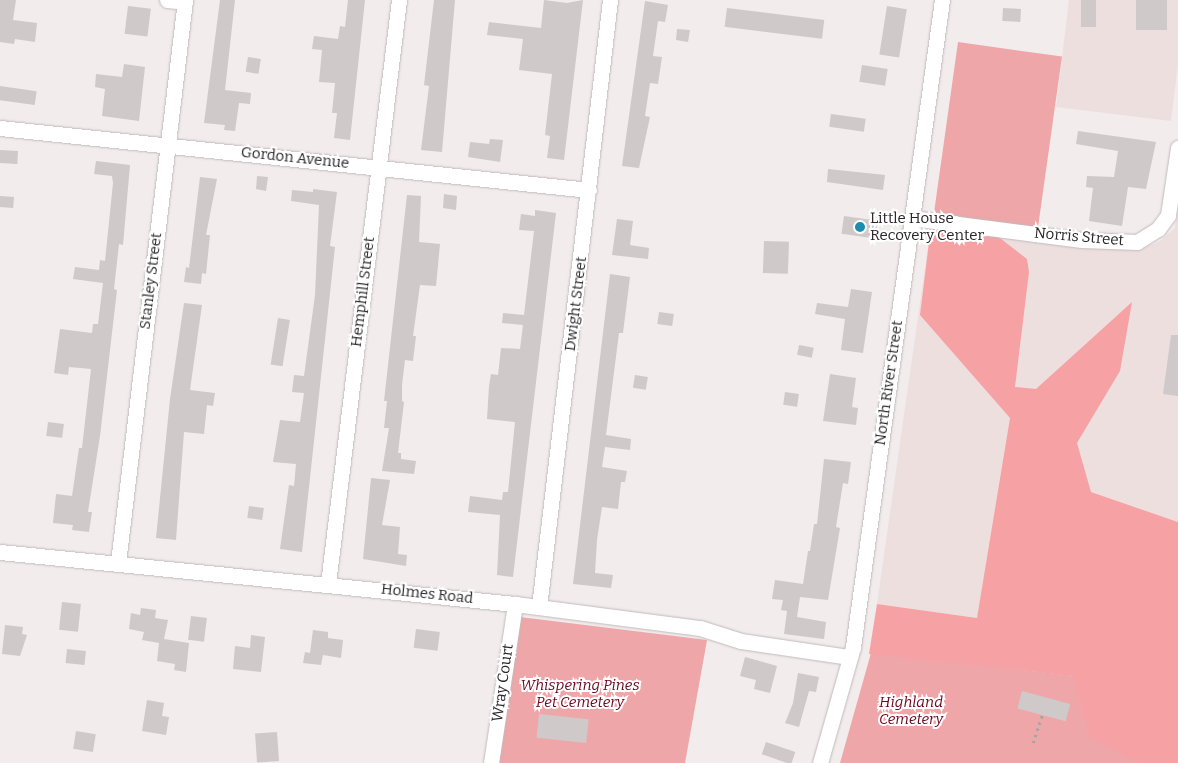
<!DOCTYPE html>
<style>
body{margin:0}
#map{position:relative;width:1178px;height:763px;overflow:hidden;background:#f2ecec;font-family:Bitter,serif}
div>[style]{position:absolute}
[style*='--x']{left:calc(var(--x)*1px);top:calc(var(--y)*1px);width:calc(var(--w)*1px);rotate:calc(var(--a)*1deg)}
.built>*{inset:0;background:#eedfdf}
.green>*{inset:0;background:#eea6a8;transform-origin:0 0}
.forest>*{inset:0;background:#f6a2a5}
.building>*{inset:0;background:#cfc9c9;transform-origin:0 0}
.path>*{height:2.5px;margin-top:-1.25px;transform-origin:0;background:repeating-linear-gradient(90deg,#a9a4a4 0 2.5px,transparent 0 6.5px)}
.roads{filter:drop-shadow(0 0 1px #c1baba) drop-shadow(0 0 1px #c1baba)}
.minor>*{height:15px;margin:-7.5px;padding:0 7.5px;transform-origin:7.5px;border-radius:7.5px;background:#fff}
.dots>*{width:14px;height:14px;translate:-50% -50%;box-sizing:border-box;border:2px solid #fff;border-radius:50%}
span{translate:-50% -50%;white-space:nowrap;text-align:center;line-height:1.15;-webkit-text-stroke:4px #fff;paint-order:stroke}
.street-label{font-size:15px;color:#282626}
.poi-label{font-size:15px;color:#282626}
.left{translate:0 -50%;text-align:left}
.park-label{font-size:15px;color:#6c071f;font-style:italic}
</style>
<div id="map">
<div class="built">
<div style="clip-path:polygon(1069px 0,1178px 0,1178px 64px,1171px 121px,1056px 107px)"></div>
<div style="clip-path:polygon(1178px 205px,1178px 522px,1091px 492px,977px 618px,877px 604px,931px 226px,1033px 240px,1140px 250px,1160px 241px,1175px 228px)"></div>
</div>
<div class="green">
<div style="left:958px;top:42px;width:105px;height:177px;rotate:8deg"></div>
<div style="clip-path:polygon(520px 617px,707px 640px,685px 763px,497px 763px)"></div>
<div style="clip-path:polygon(871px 653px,1093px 678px,1178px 763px,840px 763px)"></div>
</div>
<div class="forest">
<div style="clip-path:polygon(931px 226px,996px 235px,1027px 259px,1029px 272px,1015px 387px,1036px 389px,1132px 302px,1120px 371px,1077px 443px,1091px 492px,1178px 522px,1178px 763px,1139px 763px,1090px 738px,1073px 676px,869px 654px,877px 604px,977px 618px,1010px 418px,920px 315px)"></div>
</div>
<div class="building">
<div style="clip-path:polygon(0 0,16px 0,13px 20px,37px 23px,35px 42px,15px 39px,14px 44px,0 42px)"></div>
<div style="clip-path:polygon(220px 0,235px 0,225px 90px,251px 93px,250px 104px,239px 103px,235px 131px,224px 130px,225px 125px,204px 123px)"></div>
<div style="clip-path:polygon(348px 0,365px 0,350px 140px,334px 138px,337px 113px,332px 113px,335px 83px,319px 82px,322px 50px,312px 49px,314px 36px,338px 39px,340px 26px,345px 27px)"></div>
<div style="clip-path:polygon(434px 0,455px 0,442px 152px,421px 150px,429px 86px,424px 85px)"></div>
<div style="clip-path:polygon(544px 0,567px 3px,583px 0,564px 160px,547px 158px,550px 136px,545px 135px,552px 74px,519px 70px,523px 39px,487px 35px,489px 22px,541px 28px)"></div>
<div style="left:1081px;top:0;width:15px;height:27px"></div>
<div style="left:1136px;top:0;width:31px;height:30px"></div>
<div style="clip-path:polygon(645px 1px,668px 5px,665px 22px,658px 21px,653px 56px,662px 57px,658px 84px,650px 83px,645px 116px,650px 117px,639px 168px,622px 166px)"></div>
<div style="left:128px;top:6px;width:23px;height:28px;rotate:7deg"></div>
<div style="left:887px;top:6px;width:20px;height:49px;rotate:9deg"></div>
<div style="left:727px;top:8px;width:98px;height:19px;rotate:7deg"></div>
<div style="left:1003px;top:8px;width:18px;height:13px;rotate:3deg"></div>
<div style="clip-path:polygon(677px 29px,690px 30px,688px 42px,676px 40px)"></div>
<div style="left:248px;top:57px;width:13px;height:15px;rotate:9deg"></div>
<div style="clip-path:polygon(124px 64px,145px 67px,139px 121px,102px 116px,105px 89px,95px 87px,96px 74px,122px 77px)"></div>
<div style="left:862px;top:65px;width:26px;height:17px;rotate:9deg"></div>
<div style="left:0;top:86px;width:37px;height:14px;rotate:8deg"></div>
<div style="left:831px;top:114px;width:35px;height:13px;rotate:8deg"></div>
<div style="clip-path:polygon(1078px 131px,1156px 142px,1146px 189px,1128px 187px,1122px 226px,1089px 221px,1093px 188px,1086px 187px,1087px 176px,1114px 177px,1118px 151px,1076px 144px)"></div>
<div style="clip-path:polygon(490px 139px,503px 140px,500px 162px,468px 157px,470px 142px,489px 144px)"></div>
<div style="left:0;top:150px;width:18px;height:13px;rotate:3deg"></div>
<div style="clip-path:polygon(96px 161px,130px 165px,123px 245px,119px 244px,114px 289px,117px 290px,100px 436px,88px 512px,92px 512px,89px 532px,72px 530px,73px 525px,53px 523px,56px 494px,72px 496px,79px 448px,82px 448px,91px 369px,69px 367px,68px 375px,54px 373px,60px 329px,92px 333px,93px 324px,98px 324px,103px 283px,73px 279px,75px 267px,99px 270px,100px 260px,105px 261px,113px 183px,112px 176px,94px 174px)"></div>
<div style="clip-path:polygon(828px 169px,885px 175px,883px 190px,827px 182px)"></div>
<div style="clip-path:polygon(257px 176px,268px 177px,266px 191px,256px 189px)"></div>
<div style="clip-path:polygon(200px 177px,217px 179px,206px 235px,210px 235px,206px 274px,202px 273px,201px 284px,184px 282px,186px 267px,189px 268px)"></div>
<div style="clip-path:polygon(313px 189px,337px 192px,330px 246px,335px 247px,302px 552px,280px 549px,289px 485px,294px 486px,296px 464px,273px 462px,280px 420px,300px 422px,304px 393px,292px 392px,294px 375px,304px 376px,315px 295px,319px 205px,291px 201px,292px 190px,313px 192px)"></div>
<div style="clip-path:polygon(444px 194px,457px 196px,456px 210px,443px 208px)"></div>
<div style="clip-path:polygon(407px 195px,421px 196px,419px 242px,440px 244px,436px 286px,420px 285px,413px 336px,416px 336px,413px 361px,405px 360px,402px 385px,402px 401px,404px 402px,398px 453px,401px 453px,401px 459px,416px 461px,414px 474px,382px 471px,389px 428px,384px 428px,387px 401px,384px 401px)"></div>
<div style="left:0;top:196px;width:14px;height:11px;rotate:4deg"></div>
<div style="clip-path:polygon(535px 210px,556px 213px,513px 577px,497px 575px,500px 515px,468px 512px,470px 496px,502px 500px,503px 492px,508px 492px,515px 422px,487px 419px,489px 386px,491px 374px,498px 375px,501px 348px,520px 349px,523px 325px,502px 323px,503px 313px,524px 315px,534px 231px,519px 230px,521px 214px,535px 216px)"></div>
<div style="left:844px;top:216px;width:34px;height:18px;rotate:8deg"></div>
<div style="clip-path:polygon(617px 219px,633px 221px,630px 245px,649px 248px,648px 259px,612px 255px)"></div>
<div style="left:764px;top:241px;width:25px;height:32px;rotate:2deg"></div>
<div style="clip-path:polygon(610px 274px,630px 277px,623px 333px,619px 333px,606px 435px,631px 439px,630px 450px,605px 447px,602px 467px,627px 471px,625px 482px,621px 482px,618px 509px,602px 507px,597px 540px,595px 573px,613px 575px,611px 588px,573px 584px)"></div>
<div style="clip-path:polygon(851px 289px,872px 292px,863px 353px,841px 350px,845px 319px,815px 314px,817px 303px,848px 307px)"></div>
<div style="clip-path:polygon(184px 303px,202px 305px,190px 390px,215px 393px,213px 406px,207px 405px,204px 434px,184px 432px,176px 540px,156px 538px,170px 399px)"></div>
<div style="left:659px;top:312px;width:15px;height:12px;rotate:8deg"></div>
<div style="left:278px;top:318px;width:12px;height:47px;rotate:9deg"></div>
<div style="clip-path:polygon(1171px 335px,1178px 335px,1178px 396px,1163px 394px)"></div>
<div style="left:799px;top:345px;width:15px;height:10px;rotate:11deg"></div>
<div style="clip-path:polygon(830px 374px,856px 378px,852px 407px,858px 408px,856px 425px,823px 421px)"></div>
<div style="left:635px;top:375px;width:13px;height:13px;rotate:9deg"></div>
<div style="left:785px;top:392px;width:14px;height:13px;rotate:8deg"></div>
<div style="left:48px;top:422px;width:16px;height:14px;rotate:7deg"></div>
<div style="clip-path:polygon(824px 459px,851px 462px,848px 484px,843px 483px,836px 527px,840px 528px,828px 600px,800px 597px,797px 617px,826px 622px,824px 639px,784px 634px,787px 611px,781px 610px,783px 600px,772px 599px,775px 580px,803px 584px,808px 551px,810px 551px,814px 524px,817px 524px)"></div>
<div style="clip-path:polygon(371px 478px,390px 480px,382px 525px,400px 527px,398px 554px,407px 555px,406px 566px,363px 559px)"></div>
<div style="left:249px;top:506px;width:15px;height:12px;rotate:8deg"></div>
<div style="left:62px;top:602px;width:19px;height:28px;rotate:6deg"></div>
<div style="clip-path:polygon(141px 608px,156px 610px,155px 618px,168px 620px,164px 639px,189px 643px,186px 672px,174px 670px,175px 664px,157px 661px,159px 643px,142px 640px,144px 632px,129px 629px,131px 613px,140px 615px)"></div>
<div style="left:191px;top:616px;width:16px;height:24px;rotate:7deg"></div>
<div style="clip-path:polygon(5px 625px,23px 627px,22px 634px,27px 635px,20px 656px,2px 654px)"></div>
<div style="left:416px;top:629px;width:24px;height:19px;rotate:7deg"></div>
<div style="clip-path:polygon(313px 630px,328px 632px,328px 638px,343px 640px,341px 658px,323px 655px,321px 665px,303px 663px,305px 652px,310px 653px)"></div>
<div style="clip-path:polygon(251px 635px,265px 637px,261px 672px,233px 669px,235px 646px,250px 648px)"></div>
<div style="left:67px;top:649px;width:19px;height:14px;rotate:6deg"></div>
<div style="clip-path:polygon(745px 657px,777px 666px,770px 693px,754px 689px,756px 680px,740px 676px)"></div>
<div style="clip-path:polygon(798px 673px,819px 677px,816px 692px,809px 691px,799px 727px,785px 723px,793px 703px)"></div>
<div style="left:1022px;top:691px;width:50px;height:18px;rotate:15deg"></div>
<div style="clip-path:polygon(147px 700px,164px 703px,162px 716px,169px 717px,166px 735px,142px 731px)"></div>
<div style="left:539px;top:714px;width:50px;height:24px;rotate:6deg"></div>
<div style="left:76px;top:731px;width:20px;height:18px;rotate:9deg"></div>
<div style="left:277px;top:732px;width:29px;height:22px;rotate:86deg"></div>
<div style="left:766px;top:742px;width:31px;height:13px;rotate:19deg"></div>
</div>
<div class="path">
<div style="--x:1033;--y:743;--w:29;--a:-72"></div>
</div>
<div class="roads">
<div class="minor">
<div style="--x:167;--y:0;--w:18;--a:6"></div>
<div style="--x:0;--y:128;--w:592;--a:6.01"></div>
<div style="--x:912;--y:218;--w:171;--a:7.4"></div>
<div style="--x:1082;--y:240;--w:55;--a:2.1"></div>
<div style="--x:1137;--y:242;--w:25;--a:-32"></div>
<div style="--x:1158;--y:229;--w:17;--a:-54"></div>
<div style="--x:1168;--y:215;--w:68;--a:-81.5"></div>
<div style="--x:0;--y:552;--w:518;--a:5.77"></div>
<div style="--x:515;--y:604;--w:187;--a:7.4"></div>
<div style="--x:700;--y:628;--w:43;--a:17.6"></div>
<div style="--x:741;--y:641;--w:110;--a:8.4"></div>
<div style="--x:118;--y:563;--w:567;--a:-83.21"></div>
<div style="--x:328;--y:584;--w:588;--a:-83.07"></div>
<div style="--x:539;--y:607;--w:611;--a:-83.33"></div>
<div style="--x:491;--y:763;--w:161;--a:-81.4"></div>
<div style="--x:820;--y:763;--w:121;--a:-74.1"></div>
<div style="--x:853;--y:647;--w:653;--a:-82.17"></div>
</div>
</div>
<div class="dots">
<div style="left:860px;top:227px;background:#1d8cb1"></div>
</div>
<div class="street-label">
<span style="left:295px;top:158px;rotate:6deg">Gordon Avenue</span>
<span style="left:1079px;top:237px;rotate:5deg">Norris Street</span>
<span style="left:151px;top:281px;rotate:-83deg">Stanley Street</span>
<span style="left:363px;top:292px;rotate:-83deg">Hemphill Street</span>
<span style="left:576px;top:304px;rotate:-83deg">Dwight Street</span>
<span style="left:889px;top:383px;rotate:-82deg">North River Street</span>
<span style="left:427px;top:594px;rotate:6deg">Holmes Road</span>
<span style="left:503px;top:683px;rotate:-82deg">Wray Court</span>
</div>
<div class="poi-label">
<span class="left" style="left:870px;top:227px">Little House<br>Recovery Center</span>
</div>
<div class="park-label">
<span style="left:580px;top:694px">Whispering Pines<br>Pet Cemetery</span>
<span style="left:911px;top:711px">Highland<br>Cemetery</span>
</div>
</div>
